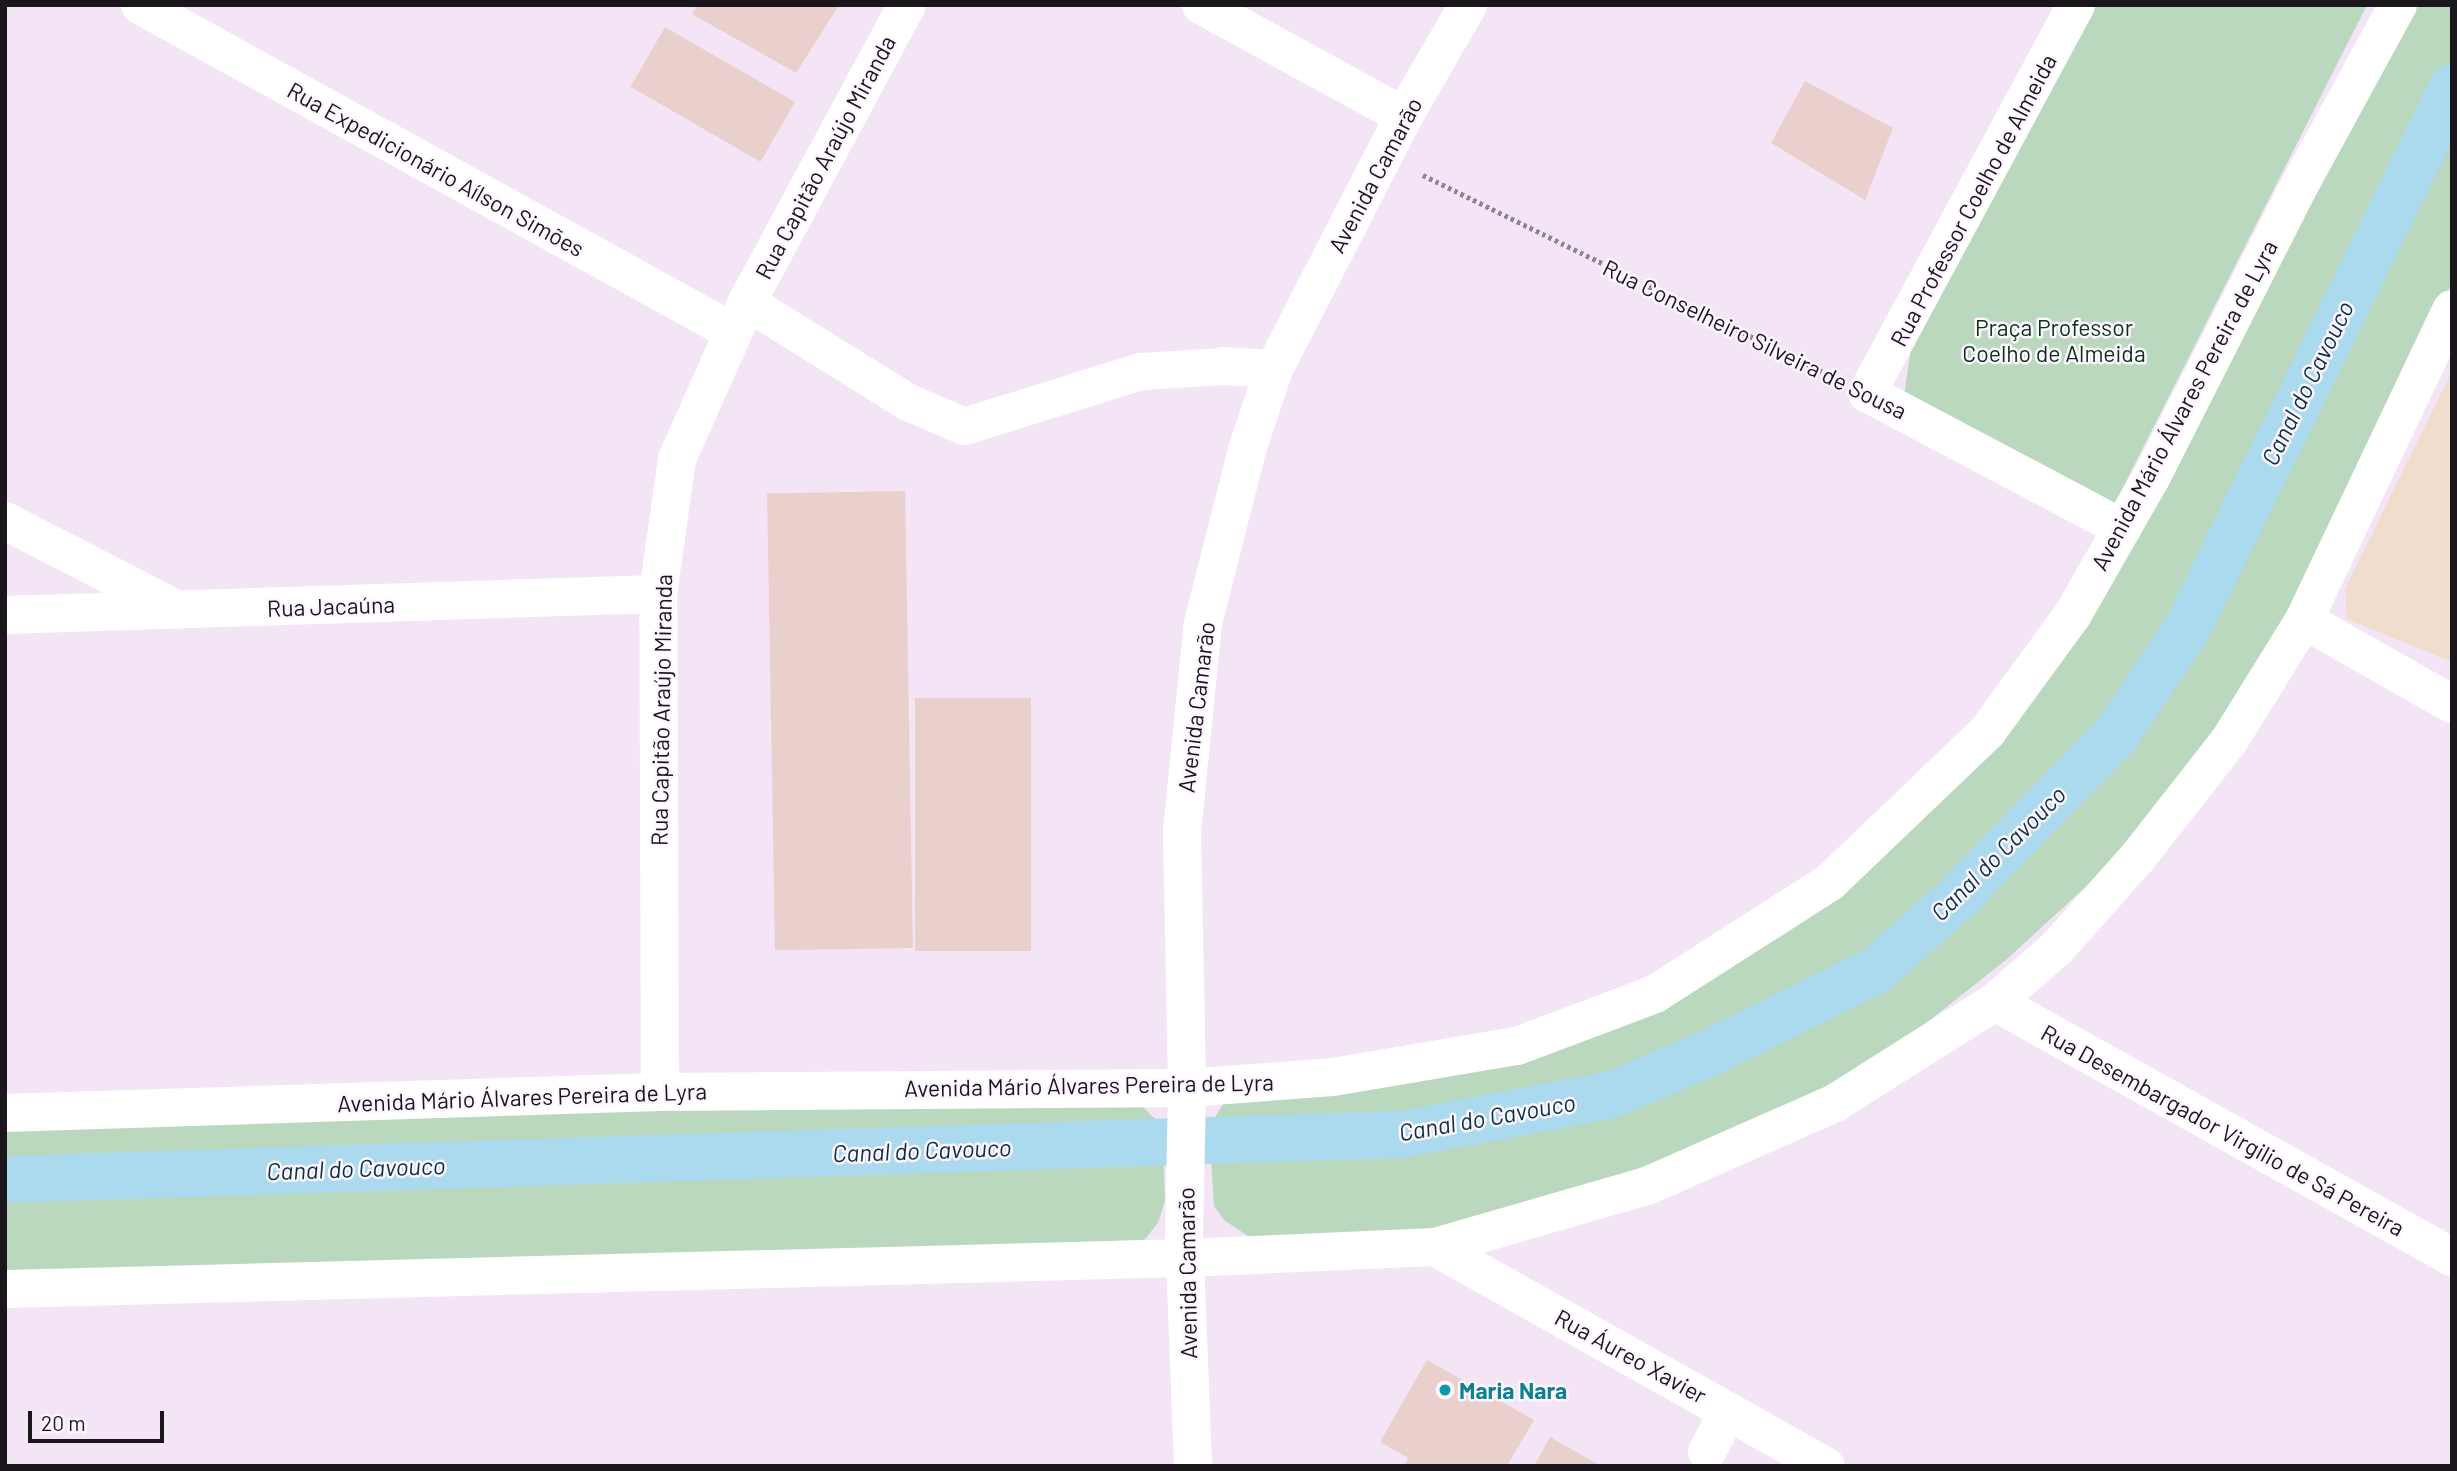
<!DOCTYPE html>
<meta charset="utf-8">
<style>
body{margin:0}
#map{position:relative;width:2457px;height:1471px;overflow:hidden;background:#f3e5f6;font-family:Barlow,sans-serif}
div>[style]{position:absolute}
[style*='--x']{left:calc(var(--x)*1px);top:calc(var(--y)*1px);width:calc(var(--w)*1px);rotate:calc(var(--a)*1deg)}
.industrial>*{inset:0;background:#f0ddcd}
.green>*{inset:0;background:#b9d8bd}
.canal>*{height:47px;margin:-23.5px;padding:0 23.5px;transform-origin:23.5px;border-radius:23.5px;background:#abd9ee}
.building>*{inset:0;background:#e9d0cd;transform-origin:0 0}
.path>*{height:4.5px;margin-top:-2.25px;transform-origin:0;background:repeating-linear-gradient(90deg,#8d8490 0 3.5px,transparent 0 7px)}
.pedestrian>*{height:37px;margin:-18.5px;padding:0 18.5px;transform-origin:18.5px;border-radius:18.5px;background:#fff}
.minor>*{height:38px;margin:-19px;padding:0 19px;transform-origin:19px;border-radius:19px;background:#fff}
.tertiary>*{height:38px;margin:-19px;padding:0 19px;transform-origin:19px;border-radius:19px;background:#fff}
.dots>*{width:19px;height:19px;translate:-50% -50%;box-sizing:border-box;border:4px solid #fdf5ff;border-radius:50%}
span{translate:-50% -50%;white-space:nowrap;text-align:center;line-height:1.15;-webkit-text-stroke:5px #fdf5ff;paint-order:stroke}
.street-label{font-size:23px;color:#1a161c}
.park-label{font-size:23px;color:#0a3315}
.culture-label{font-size:23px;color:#0d838f;font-weight:700}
.left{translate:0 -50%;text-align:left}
.water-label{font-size:24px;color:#083241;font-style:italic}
.frame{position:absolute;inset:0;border:7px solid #1a161c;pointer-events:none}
.scale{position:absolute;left:28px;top:1411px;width:136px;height:32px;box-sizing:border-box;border:4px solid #1a161c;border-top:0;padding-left:9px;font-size:21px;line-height:24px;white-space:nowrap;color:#1a161c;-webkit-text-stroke:5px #fdf5ff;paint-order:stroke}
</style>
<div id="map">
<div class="industrial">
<div style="clip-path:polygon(2452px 371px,2452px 662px,2347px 619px,2345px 589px)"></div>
</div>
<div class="green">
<div style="clip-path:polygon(2096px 5px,2367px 5px,2114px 505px,1903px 403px,1911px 349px)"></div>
<div style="clip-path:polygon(2411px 5px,2452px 5px,2452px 283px,2266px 656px,2198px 758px,2103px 871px,2007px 959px,1901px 1043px,1762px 1125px,1652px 1173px,1411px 1236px,1251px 1238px,1224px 1220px,1214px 1206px,1209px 1127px,1228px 1096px,1676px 991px,1999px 733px)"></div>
<div style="clip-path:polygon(1134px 1098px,1162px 1126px,1165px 1201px,1158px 1223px,1144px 1240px,5px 1278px,5px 1119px)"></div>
</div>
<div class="canal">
<div style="--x:5;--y:1179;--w:1397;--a:-1.85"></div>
<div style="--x:1401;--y:1134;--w:215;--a:-10.7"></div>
<div style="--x:1612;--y:1094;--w:99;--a:-23.2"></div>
<div style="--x:1703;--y:1055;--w:191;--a:-26.2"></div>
<div style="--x:1874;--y:971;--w:108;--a:-41.6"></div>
<div style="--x:1955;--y:899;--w:229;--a:-45.7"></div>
<div style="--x:2115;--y:735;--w:129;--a:-56.1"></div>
<div style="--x:2187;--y:628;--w:602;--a:-63.9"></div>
</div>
<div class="building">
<div style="clip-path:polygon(697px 5px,839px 5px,796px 73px,692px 14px)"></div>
<div style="left:665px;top:27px;width:150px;height:69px;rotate:30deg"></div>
<div style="clip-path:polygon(1805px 81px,1893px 128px,1865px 200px,1771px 143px)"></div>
<div style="left:905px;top:491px;width:457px;height:138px;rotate:89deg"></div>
<div style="left:915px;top:698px;width:116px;height:253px"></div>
<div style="clip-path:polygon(1427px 1360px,1534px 1420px,1507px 1466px,1404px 1466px,1408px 1458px,1380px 1442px)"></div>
<div style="clip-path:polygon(1550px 1437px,1601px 1466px,1534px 1466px)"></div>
</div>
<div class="path">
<div style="--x:1423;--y:175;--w:453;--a:26.2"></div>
</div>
<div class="pedestrian">
<div style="--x:747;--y:302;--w:187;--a:31.9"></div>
<div style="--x:906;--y:401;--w:63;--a:23.3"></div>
<div style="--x:964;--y:426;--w:185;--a:-17.3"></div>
<div style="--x:1141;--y:371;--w:82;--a:-3.5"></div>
</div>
<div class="minor">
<div style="--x:140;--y:5;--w:677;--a:28.87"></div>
<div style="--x:1201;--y:5;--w:231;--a:28.7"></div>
<div style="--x:2076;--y:5;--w:441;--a:118.3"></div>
<div style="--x:1867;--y:393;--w:289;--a:27.9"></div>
<div style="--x:1223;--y:366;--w:51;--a:3.4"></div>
<div style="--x:5;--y:521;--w:190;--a:27.2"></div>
<div style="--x:5;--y:615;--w:653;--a:-1.84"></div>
<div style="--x:2304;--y:620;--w:170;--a:29.6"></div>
<div style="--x:1995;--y:1002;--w:523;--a:29.16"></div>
<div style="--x:660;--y:1092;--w:498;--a:-90.2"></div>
<div style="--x:658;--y:594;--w:136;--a:-82"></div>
<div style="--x:677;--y:459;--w:172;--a:-66"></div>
<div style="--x:747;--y:302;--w:337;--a:-61.7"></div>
<div style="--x:1435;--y:1247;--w:448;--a:29.3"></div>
<div style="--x:1707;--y:1452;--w:46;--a:-62.9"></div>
<div style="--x:1193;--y:1466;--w:230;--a:-92.2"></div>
<div style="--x:1184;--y:1236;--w:148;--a:-88.8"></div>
<div style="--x:1187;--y:1088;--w:256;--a:-91.1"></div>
<div style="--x:1182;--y:832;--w:210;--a:-84.3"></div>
<div style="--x:1203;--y:623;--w:182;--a:-75.7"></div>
<div style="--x:1248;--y:447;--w:82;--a:-71.6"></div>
<div style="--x:1274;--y:369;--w:284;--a:-62.8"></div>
<div style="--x:1404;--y:116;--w:128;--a:-60"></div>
</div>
<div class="tertiary">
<div style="--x:5;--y:1113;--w:655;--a:-1.84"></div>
<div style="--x:660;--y:1092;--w:527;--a:-0.43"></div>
<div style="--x:1187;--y:1088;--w:146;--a:-4.3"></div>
<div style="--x:1333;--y:1077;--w:187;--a:-9.6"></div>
<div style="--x:1517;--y:1046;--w:147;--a:-20.6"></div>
<div style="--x:1655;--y:994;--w:208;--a:-32.6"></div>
<div style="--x:1830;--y:882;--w:217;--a:-43.7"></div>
<div style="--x:1987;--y:732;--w:146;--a:-53.9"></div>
<div style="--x:2073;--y:614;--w:157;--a:-60.2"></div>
<div style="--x:2151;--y:478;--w:321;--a:-63.1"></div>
<div style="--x:2296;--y:192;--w:213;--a:-61.4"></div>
<div style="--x:5;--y:1289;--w:1180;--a:-1.5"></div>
<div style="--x:1185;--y:1258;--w:250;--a:-2.5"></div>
<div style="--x:1435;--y:1247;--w:221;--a:-16.1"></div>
<div style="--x:1647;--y:1186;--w:206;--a:-23.8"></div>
<div style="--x:1835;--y:1103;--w:189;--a:-32.3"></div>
<div style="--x:1995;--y:1002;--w:82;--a:-41.1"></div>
<div style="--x:2057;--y:948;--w:122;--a:-48.3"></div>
<div style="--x:2138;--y:857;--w:147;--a:-51.9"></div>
<div style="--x:2229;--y:741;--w:142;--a:-58.2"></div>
<div style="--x:2304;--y:620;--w:344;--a:-64.6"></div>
</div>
<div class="dots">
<div style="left:1445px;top:1390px;background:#0f9aa8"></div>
</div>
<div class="street-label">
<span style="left:825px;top:157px;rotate:-62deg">Rua Capitão Araújo Miranda</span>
<span style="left:436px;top:169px;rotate:29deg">Rua Expedicionário Aílson Simões</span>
<span style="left:1375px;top:175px;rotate:-62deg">Avenida Camarão</span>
<span style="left:1973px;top:200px;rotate:-62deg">Rua Professor Coelho de Almeida</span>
<span style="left:1755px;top:339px;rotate:26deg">Rua Conselheiro Silveira de Sousa</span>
<span style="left:2184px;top:405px;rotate:-62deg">Avenida Mário Álvares Pereira de Lyra</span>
<span style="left:331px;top:606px;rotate:-2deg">Rua Jacaúna</span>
<span style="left:1196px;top:707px;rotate:-83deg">Avenida Camarão</span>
<span style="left:661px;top:710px;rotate:-89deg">Rua Capitão Araújo Miranda</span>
<span style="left:1089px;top:1085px;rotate:-1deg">Avenida Mário Álvares Pereira de Lyra</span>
<span style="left:522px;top:1097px;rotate:-2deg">Avenida Mário Álvares Pereira de Lyra</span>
<span style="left:2223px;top:1130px;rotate:29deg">Rua Desembargador Virgilio de Sá Pereira</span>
<span style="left:1187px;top:1273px;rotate:-91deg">Avenida Camarão</span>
<span style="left:1631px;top:1356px;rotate:29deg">Rua Áureo Xavier</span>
</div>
<div class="park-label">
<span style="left:2054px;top:340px">Praça Professor<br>Coelho de Almeida</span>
</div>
<div class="culture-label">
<span class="left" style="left:1459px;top:1390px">Maria Nara</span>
</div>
<div class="water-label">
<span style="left:2307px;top:383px;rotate:-64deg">Canal do Cavouco</span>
<span style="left:1998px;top:853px;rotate:-45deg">Canal do Cavouco</span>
<span style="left:1487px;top:1117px;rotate:-10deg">Canal do Cavouco</span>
<span style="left:922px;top:1150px;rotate:-2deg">Canal do Cavouco</span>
<span style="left:356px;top:1168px;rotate:-2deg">Canal do Cavouco</span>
</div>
<div class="frame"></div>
<div class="scale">20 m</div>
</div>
